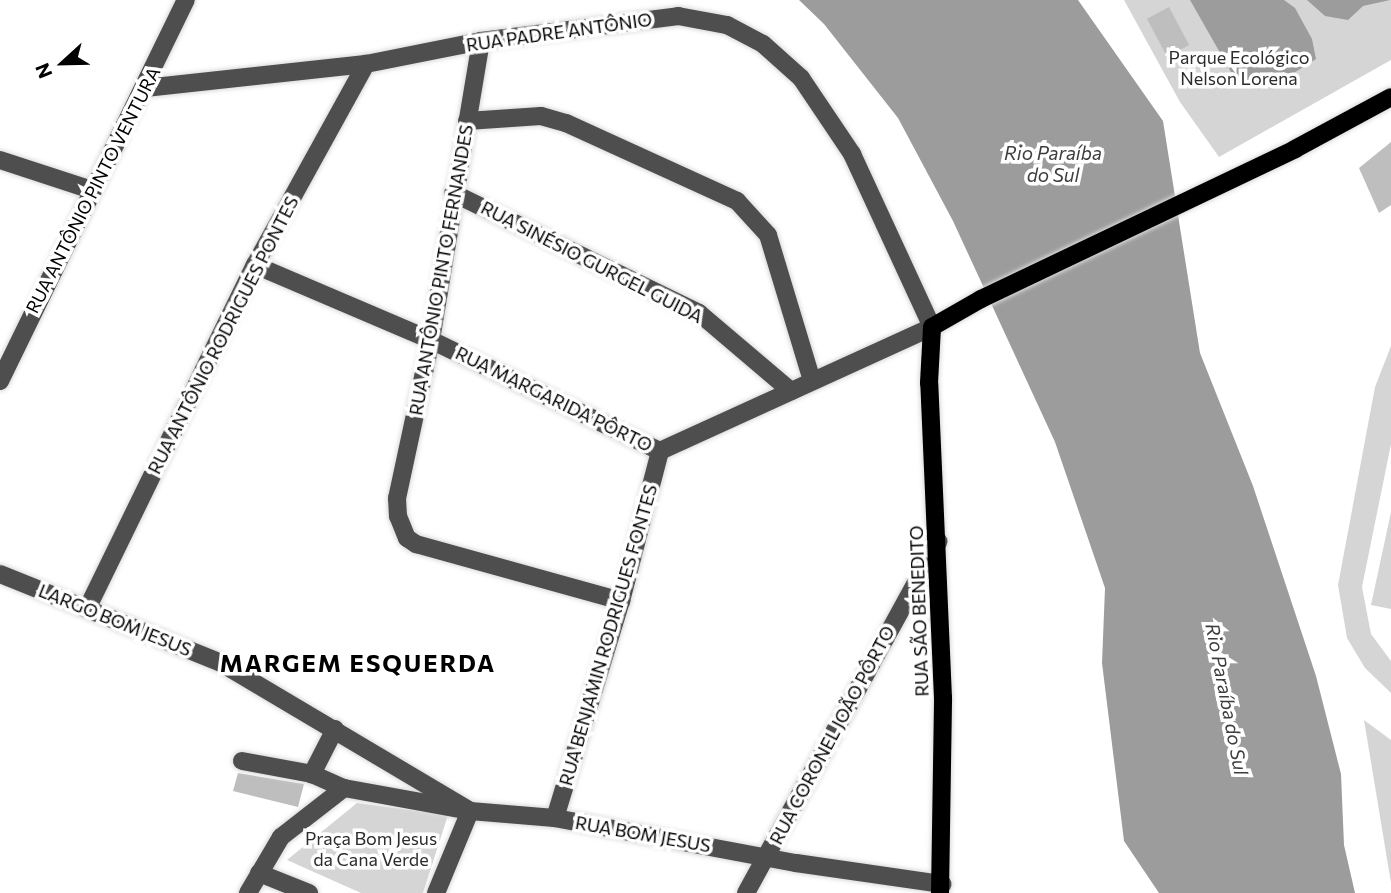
<!DOCTYPE html>
<meta charset="utf-8">
<style>
body{margin:0}
#map{position:relative;width:1391px;height:893px;overflow:hidden;background:#fff;font-family:Commissioner,sans-serif}
div>[style]{position:absolute}
[style*='--x']{left:calc(var(--x)*1px);top:calc(var(--y)*1px);width:calc(var(--w)*1px);rotate:calc(var(--a)*1deg)}
.green>*{inset:0;background:#d5d5d5}
.water>*{inset:0;background:#9c9c9c}
.building>*{inset:0;background:#bebebe;transform-origin:0 0}
.roads{filter:drop-shadow(0 0 2px #dbdbdb) drop-shadow(0 0 2px #dbdbdb)}
.minor>*{height:18px;margin:-9px;padding:0 9px;transform-origin:9px;border-radius:9px;background:#4e4e4e}
.major>*{height:18px;margin:-9px;padding:0 9px;transform-origin:9px;border-radius:9px;background:#000}
span{translate:-50% -50%;white-space:nowrap;text-align:center;line-height:1.15;-webkit-text-stroke:7px #fff;paint-order:stroke}
.street-label{font-size:18px;color:#000}
.park-label{font-size:18px;color:#2c2c2c}
.water-label{font-size:19px;color:#3d3d3d;font-style:italic}
.district-label{font-size:24px;color:#000;font-weight:700;letter-spacing:2px}
.north{position:absolute;left:28px;top:28px;width:70px;height:70px;-webkit-text-stroke:5px #fff;paint-order:stroke;rotate:248deg;font-size:19px;font-weight:700;line-height:28px;text-align:center;color:#000}
.north::after{content:'';display:block;margin:auto;width:24px;height:32px;background:#000;clip-path:polygon(50% 0,100% 100%,50% 72%,0 100%)}
</style>
<div id="map">
<div class="green">
<div style="clip-path:polygon(1124px 0,1391px 0,1391px 60px,1219px 157px,1180px 102px)"></div>
<div style="clip-path:polygon(1391px 346px,1391px 444px,1362px 587px,1371px 634px,1391px 661px,1391px 693px,1365px 668px,1347px 638px,1338px 585px,1375px 387px)"></div>
<div style="clip-path:polygon(1391px 512px,1391px 609px,1371px 605px)"></div>
<div style="clip-path:polygon(1364px 720px,1391px 740px,1391px 883px)"></div>
<div style="clip-path:polygon(357px 803px,448px 815px,423px 893px,361px 893px,287px 860px)"></div>
</div>
<div class="water">
<div style="clip-path:polygon(799px 0,1078px 0,1163px 121px,1200px 353px,1253px 486px,1316px 676px,1341px 774px,1344px 845px,1355px 893px,1159px 893px,1124px 841px,1102px 663px,1105px 588px,1055px 442px,953px 221px,898px 118px,824px 24px)"></div>
<div style="clip-path:polygon(1190px 0,1284px 0,1295px 8px,1312px 39px,1316px 59px,1289px 76px,1256px 87px,1235px 79px)"></div>
<div style="clip-path:polygon(1307px 0,1390px 0,1363px 6px,1348px 20px,1325px 16px)"></div>
</div>
<div class="building">
<div style="left:1169px;top:7px;width:43px;height:25px;rotate:62deg"></div>
<div style="clip-path:polygon(1391px 142px,1391px 205px,1379px 213px,1359px 168px)"></div>
<div style="clip-path:polygon(238px 773px,304px 784px,298px 807px,233px 791px)"></div>
</div>
<div class="roads">
<div class="minor">
<div style="--x:481;--y:41;--w:303;--a:99.5"></div>
<div style="--x:431;--y:340;--w:162;--a:102.1"></div>
<div style="--x:397;--y:498;--w:18;--a:87"></div>
<div style="--x:398;--y:516;--w:24;--a:68"></div>
<div style="--x:407;--y:538;--w:11;--a:34"></div>
<div style="--x:416;--y:544;--w:213;--a:15.5"></div>
<div style="--x:145;--y:88;--w:222;--a:-6.2"></div>
<div style="--x:366;--y:64;--w:117;--a:-11.3"></div>
<div style="--x:481;--y:41;--w:199;--a:-7.2"></div>
<div style="--x:678;--y:16;--w:50;--a:10.4"></div>
<div style="--x:727;--y:25;--w:41;--a:27.8"></div>
<div style="--x:763;--y:44;--w:51;--a:41.8"></div>
<div style="--x:801;--y:78;--w:92;--a:56.1"></div>
<div style="--x:852;--y:154;--w:191;--a:65.2"></div>
<div style="--x:932;--y:327;--w:299;--a:155.5"></div>
<div style="--x:467;--y:121;--w:74;--a:-3.9"></div>
<div style="--x:541;--y:116;--w:26;--a:16"></div>
<div style="--x:566;--y:123;--w:188;--a:24.5"></div>
<div style="--x:737;--y:201;--w:46;--a:47.6"></div>
<div style="--x:768;--y:235;--w:152;--a:73.2"></div>
<div style="--x:0;--y:160;--w:97;--a:18.1"></div>
<div style="--x:453;--y:193;--w:274;--a:26"></div>
<div style="--x:699;--y:313;--w:121;--a:40.3"></div>
<div style="--x:255;--y:265;--w:191;--a:23.1"></div>
<div style="--x:431;--y:340;--w:254;--a:25.9"></div>
<div style="--x:0;--y:381;--w:424;--a:-64"></div>
<div style="--x:0;--y:574;--w:238;--a:21.9"></div>
<div style="--x:221;--y:663;--w:290;--a:30.7"></div>
<div style="--x:470;--y:811;--w:89;--a:112.5"></div>
<div style="--x:87;--y:609;--w:383;--a:-64"></div>
<div style="--x:255;--y:265;--w:230;--a:-61.1"></div>
<div style="--x:335;--y:729;--w:51;--a:117.1"></div>
<div style="--x:312;--y:774;--w:35;--a:24"></div>
<div style="--x:344;--y:788;--w:128;--a:10.3"></div>
<div style="--x:470;--y:811;--w:85;--a:4.7"></div>
<div style="--x:555;--y:818;--w:245;--a:10.6"></div>
<div style="--x:796;--y:863;--w:148;--a:8.2"></div>
<div style="--x:242;--y:761;--w:71;--a:10.5"></div>
<div style="--x:555;--y:818;--w:227;--a:-73.1"></div>
<div style="--x:621;--y:601;--w:155;--a:-75.4"></div>
<div style="--x:259;--y:873;--w:54;--a:21.8"></div>
<div style="--x:248;--y:893;--w:65;--a:-59.5"></div>
<div style="--x:281;--y:837;--w:80;--a:-37.9"></div>
<div style="--x:746;--y:893;--w:401;--a:-61.3"></div>
</div>
<div class="major">
<div style="--x:940;--y:893;--w:195;--a:-89.1"></div>
<div style="--x:943;--y:698;--w:315;--a:-92.5"></div>
<div style="--x:929;--y:383;--w:56;--a:-86.9"></div>
<div style="--x:932;--y:327;--w:56;--a:-29.7"></div>
<div style="--x:981;--y:299;--w:348;--a:-25.5"></div>
<div style="--x:1295;--y:149;--w:109;--a:-28.4"></div>
</div>
</div>
<div class="street-label">
<span style="left:559px;top:32px;rotate:-8deg">RUA PADRE ANTÔNIO</span>
<span style="left:93px;top:190px;rotate:-63deg">RUA ANTÔNIO PINTO VENTURA</span>
<span style="left:592px;top:262px;rotate:27deg">RUA SINÉSIO GURGEL GUIDA</span>
<span style="left:441px;top:270px;rotate:-80deg">RUA ANTÔNIO PINTO FERNANDES</span>
<span style="left:223px;top:335px;rotate:-63deg">RUA ANTÔNIO RODRIGUES PONTES</span>
<span style="left:554px;top:399px;rotate:26deg">RUA MARGARIDA PÔRTO</span>
<span style="left:919px;top:611px;rotate:-92deg">RUA SÃO BENEDITO</span>
<span style="left:115px;top:620px;rotate:22deg">LARGO BOM JESUS</span>
<span style="left:608px;top:635px;rotate:-74deg">RUA BENJAMIN RODRIGUES FONTES</span>
<span style="left:832px;top:735px;rotate:-62deg">RUA CORONEL JOÃO PÔRTO</span>
<span style="left:643px;top:834px;rotate:10deg">RUA BOM JESUS</span>
</div>
<div class="park-label">
<span style="left:1239px;top:68px">Parque Ecológico<br>Nelson Lorena</span>
<span style="left:371px;top:849px">Praça Bom Jesus<br>da Cana Verde</span>
</div>
<div class="water-label">
<span style="left:1053px;top:164px">Rio Paraíba<br>do Sul</span>
<span style="left:1227px;top:699px;rotate:79deg">Rio Paraíba do Sul</span>
</div>
<div class="district-label">
<span style="left:358px;top:663px">MARGEM ESQUERDA</span>
</div>
<div class="north">N</div>
</div>
